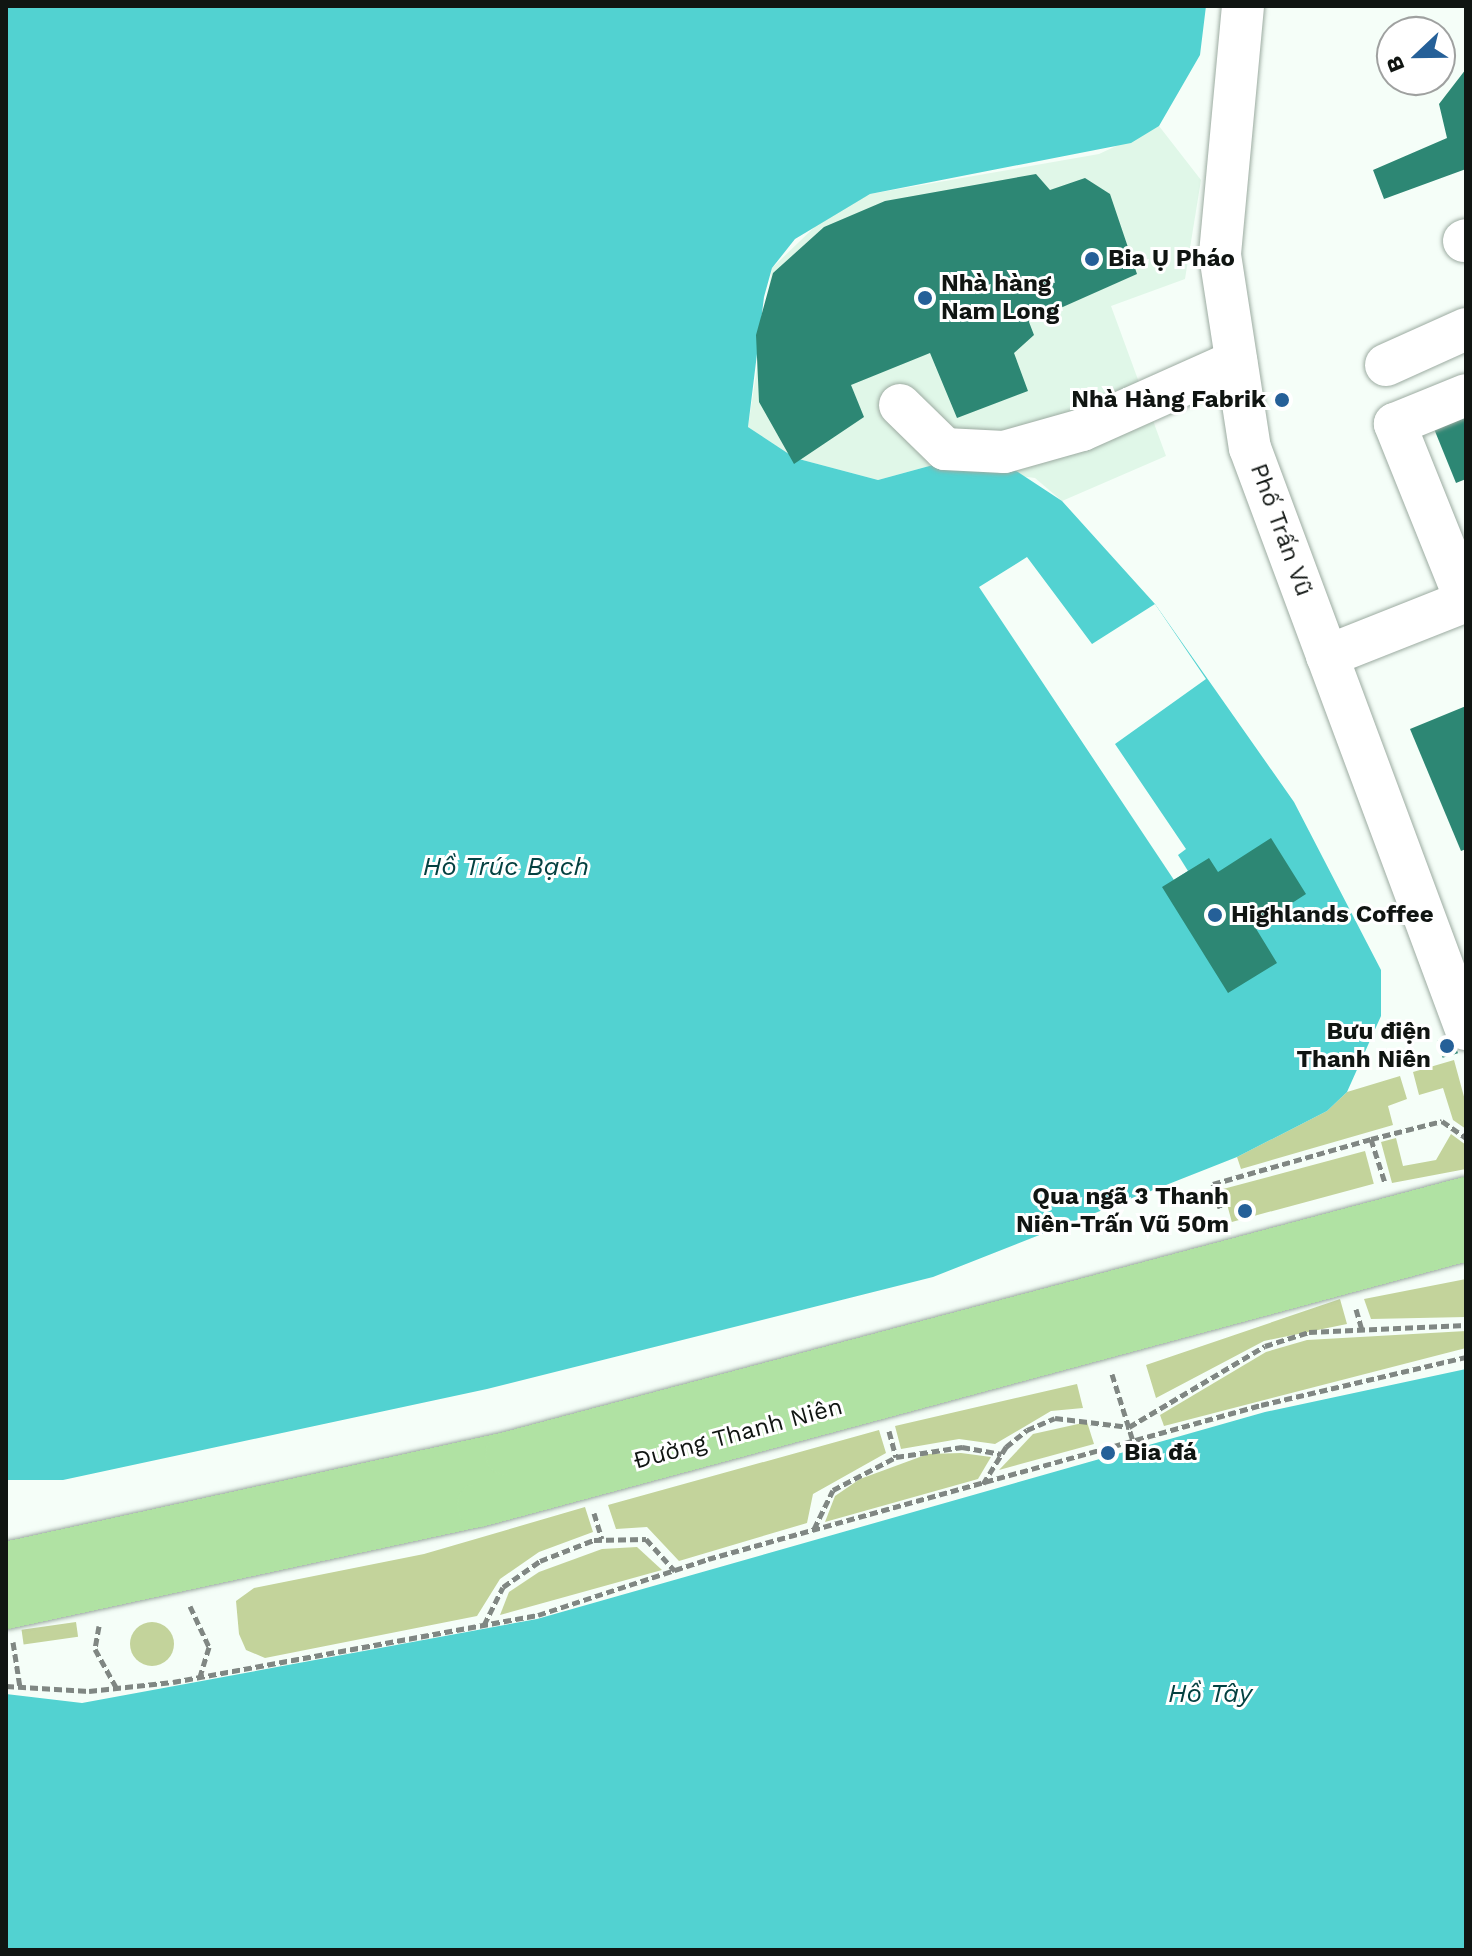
<!DOCTYPE html>
<meta charset="utf-8">
<style>
body{margin:0}
#map{position:relative;width:1472px;height:1956px;overflow:hidden;background:#f5fef8;font-family:"Work Sans",sans-serif}
div>[style]{position:absolute}
[style*='--x']{left:calc(var(--x)*1px);top:calc(var(--y)*1px);width:calc(var(--w)*1px);rotate:calc(var(--a)*1deg)}
.built>*{inset:0;background:#e0f7e8}
.green>*{inset:0;background:#c3d39b;transform-origin:0 0}
.round{border-radius:50%}
.water>*{inset:0;background:#52d2d1}
.pier>*{inset:0;background:#f5fef8}
.building>*{inset:0;background:#2d8774;transform-origin:0 0}
.path>*{height:5px;margin-top:-2.5px;transform-origin:0;background:repeating-linear-gradient(90deg,#808783 0 8px,transparent 0 12px)}
.roads{filter:drop-shadow(0 0 2px #9caba1) drop-shadow(0 0 2px #9caba1)}
.minor>*{height:42px;margin:-21px;padding:0 21px;transform-origin:21px;border-radius:21px;background:#fff}
.major>*{height:44px;margin:-22px;padding:0 22px;transform-origin:22px;border-radius:22px;background:#b0e2a3}
.dots>*{width:22px;height:22px;translate:-50% -50%;box-sizing:border-box;border:4px solid #fff;border-radius:50%}
span{translate:-50% -50%;white-space:nowrap;text-align:center;line-height:1.15;-webkit-text-stroke:6px #fff;paint-order:stroke}
.poi-label{font-size:24px;color:#101512;font-weight:700}
.left{translate:0 -50%;text-align:left}
.right{translate:-100% -50%;text-align:right}
.street-label{font-size:24px;color:#101512}
.water-label{font-size:26px;color:#044141;font-style:italic}
.frame{position:absolute;inset:0;border:8px solid #101512;pointer-events:none}
.north{position:absolute;left:1376px;top:16px;width:80px;height:80px;box-sizing:border-box;background:#fff;border:2px solid #9fa1a0;border-radius:50%;rotate:248deg;font-size:22px;font-weight:700;line-height:32px;text-align:center;color:#101512}
.north::after{content:'';display:block;margin:auto;width:28px;height:36px;background:#256098;clip-path:polygon(50% 0,100% 100%,50% 72%,0 100%)}
</style>
<div id="map">
<div class="built">
<div style="clip-path:polygon(1159px 126px,1201px 180px,1185px 279px,1111px 306px,1166px 456px,1062px 501px,1035px 478px,933px 465px,878px 480px,795px 458px,748px 427px,772px 268px,826px 216px,870px 194px,1099px 154px)"></div>
</div>
<div class="green">
<div style="clip-path:polygon(1454px 1060px,1466px 1104px,1466px 1129px,1453px 1120px,1443px 1088px,1419px 1095px,1413px 1072px)"></div>
<div style="clip-path:polygon(1400px 1076px,1407px 1099px,1388px 1106px,1393px 1125px,1241px 1169px,1237px 1157px,1327px 1111px,1347px 1092px)"></div>
<div style="clip-path:polygon(1451px 1134px,1466px 1145px,1466px 1169px,1392px 1183px,1381px 1142px,1396px 1138px,1403px 1166px,1436px 1160px)"></div>
<div style="left:1365px;top:1151px;width:34px;height:147px;rotate:75deg"></div>
<div style="clip-path:polygon(1466px 1279px,1466px 1317px,1371px 1319px,1364px 1299px)"></div>
<div style="clip-path:polygon(1340px 1299px,1347px 1324px,1264px 1341px,1156px 1398px,1146px 1365px)"></div>
<div style="clip-path:polygon(1466px 1331px,1466px 1348px,1164px 1426px,1160px 1415px,1266px 1352px,1307px 1340px)"></div>
<div style="clip-path:polygon(1077px 1384px,1083px 1408px,1051px 1411px,995px 1444px,959px 1439px,901px 1449px,895px 1426px)"></div>
<div style="clip-path:polygon(1087px 1422px,1094px 1444px,999px 1470px,1033px 1434px)"></div>
<div style="clip-path:polygon(879px 1430px,886px 1453px,813px 1494px,807px 1523px,679px 1561px,647px 1527px,616px 1529px,608px 1505px)"></div>
<div style="clip-path:polygon(961px 1453px,991px 1457px,978px 1479px,825px 1522px,835px 1496px,860px 1479px,928px 1454px)"></div>
<div style="clip-path:polygon(585px 1507px,593px 1532px,539px 1552px,500px 1579px,477px 1616px,265px 1658px,246px 1650px,239px 1634px,236px 1601px,254px 1588px,424px 1554px)"></div>
<div style="clip-path:polygon(637px 1547px,662px 1570px,500px 1615px,509px 1592px,539px 1572px,602px 1549px)"></div>
<div style="left:76px;top:1622px;width:15px;height:55px;rotate:82deg"></div>
<div class="round" style="left:130px;top:1622px;width:44px;height:44px"></div>
</div>
<div class="water">
<div style="clip-path:polygon(6px 6px,1206px 6px,1200px 55px,1159px 126px,1131px 143px,870px 194px,795px 239px,772px 268px,764px 297px,748px 427px,795px 458px,878px 480px,933px 465px,1001px 461px,1062px 501px,1155px 604px,1294px 802px,1381px 970px,1381px 1016px,1347px 1092px,1327px 1111px,1237px 1157px,933px 1277px,487px 1389px,63px 1480px,6px 1480px)"></div>
<div style="clip-path:polygon(1466px 1369px,1466px 1950px,6px 1950px,6px 1694px,82px 1703px,537px 1619px,1265px 1412px)"></div>
</div>
<div class="pier">
<div style="clip-path:polygon(1027px 557px,1092px 644px,1155px 604px,1206px 679px,1115px 744px,1186px 849px,1178px 855px,1188px 871px,1174px 880px,979px 587px)"></div>
</div>
<div class="building">
<div style="clip-path:polygon(1466px 69px,1466px 169px,1384px 199px,1373px 170px,1447px 138px,1439px 104px)"></div>
<div style="clip-path:polygon(1036px 174px,1050px 190px,1085px 178px,1110px 194px,1137px 274px,1029px 322px,1034px 335px,1014px 353px,1028px 391px,957px 418px,930px 353px,851px 385px,864px 417px,794px 464px,759px 402px,756px 335px,773px 273px,824px 227px,885px 201px)"></div>
<div style="clip-path:polygon(1466px 404px,1466px 479px,1456px 483px,1430px 419px)"></div>
<div style="clip-path:polygon(1466px 706px,1466px 849px,1461px 851px,1410px 729px)"></div>
<div style="clip-path:polygon(1271px 838px,1306px 894px,1255px 927px,1277px 963px,1228px 993px,1162px 887px,1209px 858px,1218px 872px)"></div>
<div style="left:1453px;top:1036px;width:18px;height:16px;rotate:74deg"></div>
</div>
<div class="path">
<div style="--x:1371;--y:1139;--w:46;--a:72.3"></div>
<div style="--x:1220;--y:1208;--w:25;--a:-106"></div>
<div style="--x:1213;--y:1184;--w:164;--a:-15.9"></div>
<div style="--x:1371;--y:1139;--w:73;--a:-14.2"></div>
<div style="--x:1442;--y:1121;--w:29;--a:35"></div>
<div style="--x:1356;--y:1309;--w:22;--a:74"></div>
<div style="--x:1112;--y:1374;--w:70;--a:72.6"></div>
<div style="--x:889;--y:1431;--w:27;--a:75"></div>
<div style="--x:983;--y:1484;--w:44;--a:-58.1"></div>
<div style="--x:1006;--y:1447;--w:27;--a:-39"></div>
<div style="--x:1027;--y:1430;--w:30;--a:-23"></div>
<div style="--x:1055;--y:1418;--w:75;--a:6.9"></div>
<div style="--x:1129;--y:1427;--w:158;--a:-30.8"></div>
<div style="--x:1265;--y:1346;--w:46;--a:-17.7"></div>
<div style="--x:1309;--y:1332;--w:157;--a:-2.6"></div>
<div style="--x:594;--y:1513;--w:27;--a:73"></div>
<div style="--x:814;--y:1529;--w:43;--a:-64"></div>
<div style="--x:833;--y:1490;--w:71;--a:-27.6"></div>
<div style="--x:896;--y:1457;--w:67;--a:-8.6"></div>
<div style="--x:962;--y:1447;--w:40;--a:10"></div>
<div style="--x:190;--y:1606;--w:45;--a:65.1"></div>
<div style="--x:209;--y:1647;--w:31;--a:107"></div>
<div style="--x:484;--y:1625;--w:42;--a:-63.4"></div>
<div style="--x:503;--y:1587;--w:45;--a:-35.1"></div>
<div style="--x:540;--y:1561;--w:58;--a:-21.3"></div>
<div style="--x:594;--y:1540;--w:52;--a:-1.1"></div>
<div style="--x:646;--y:1539;--w:43;--a:47.8"></div>
<div style="--x:99;--y:1626;--w:23;--a:100"></div>
<div style="--x:95;--y:1649;--w:43;--a:61.1"></div>
<div style="--x:13;--y:1642;--w:46;--a:81.2"></div>
<div style="--x:6;--y:1686;--w:83;--a:3.4"></div>
<div style="--x:89;--y:1691;--w:84;--a:-6.1"></div>
<div style="--x:173;--y:1682;--w:371;--a:-10.4"></div>
<div style="--x:538;--y:1615;--w:179;--a:-18.2"></div>
<div style="--x:708;--y:1559;--w:574;--a:-15.56"></div>
<div style="--x:1261;--y:1405;--w:211;--a:-13.2"></div>
</div>
<div class="roads">
<div class="minor">
<div style="--x:1243;--y:6;--w:250;--a:95.3"></div>
<div style="--x:1220;--y:255;--w:195;--a:81.2"></div>
<div style="--x:1250;--y:448;--w:620;--a:69.61"></div>
<div style="--x:1464;--y:241;--w:2;--a:-27"></div>
<div style="--x:1386;--y:365;--w:88;--a:-24.2"></div>
<div style="--x:900;--y:405;--w:63;--a:44.4"></div>
<div style="--x:945;--y:449;--w:59;--a:2.9"></div>
<div style="--x:1004;--y:452;--w:81;--a:-15.8"></div>
<div style="--x:1082;--y:430;--w:169;--a:-24.1"></div>
<div style="--x:1327;--y:656;--w:149;--a:-21.6"></div>
<div style="--x:1466;--y:601;--w:191;--a:-111.9"></div>
<div style="--x:1395;--y:424;--w:77;--a:-22.2"></div>
</div>
<div class="major">
<div style="--x:6;--y:1564;--w:513;--a:-12.38"></div>
<div style="--x:507;--y:1454;--w:992;--a:-14.89"></div>
<div style="--x:6;--y:1607;--w:484;--a:-12.2"></div>
<div style="--x:479;--y:1505;--w:1022;--a:-15.08"></div>
</div>
</div>
<div class="dots">
<div style="left:1092px;top:259px;background:#256098"></div>
<div style="left:925px;top:298px;background:#256098"></div>
<div style="left:1282px;top:400px;background:#256098"></div>
<div style="left:1215px;top:915px;background:#256098"></div>
<div style="left:1447px;top:1046px;background:#256098"></div>
<div style="left:1245px;top:1211px;background:#256098"></div>
<div style="left:1108px;top:1453px;background:#256098"></div>
</div>
<div class="poi-label">
<span class="left" style="left:1108px;top:259px">Bia Ụ Pháo</span>
<span class="left" style="left:941px;top:298px">Nhà hàng<br>Nam Long</span>
<span class="right" style="left:1266px;top:400px">Nhà Hàng Fabrik</span>
<span class="left" style="left:1231px;top:915px">Highlands Coffee</span>
<span class="right" style="left:1431px;top:1046px">Bưu điện<br>Thanh Niên</span>
<span class="right" style="left:1229px;top:1211px">Qua ngã 3 Thanh<br>Niên-Trấn Vũ 50m</span>
<span class="left" style="left:1124px;top:1453px">Bia đá</span>
</div>
<div class="street-label">
<span style="left:1281px;top:530px;rotate:70deg">Phố Trấn Vũ</span>
<span style="left:738px;top:1434px;rotate:-15deg">Đường Thanh Niên</span>
</div>
<div class="water-label">
<span style="left:506px;top:867px">Hồ Trúc Bạch</span>
<span style="left:1210px;top:1694px">Hồ Tây</span>
</div>
<div class="frame"></div>
<div class="north">B</div>
</div>
